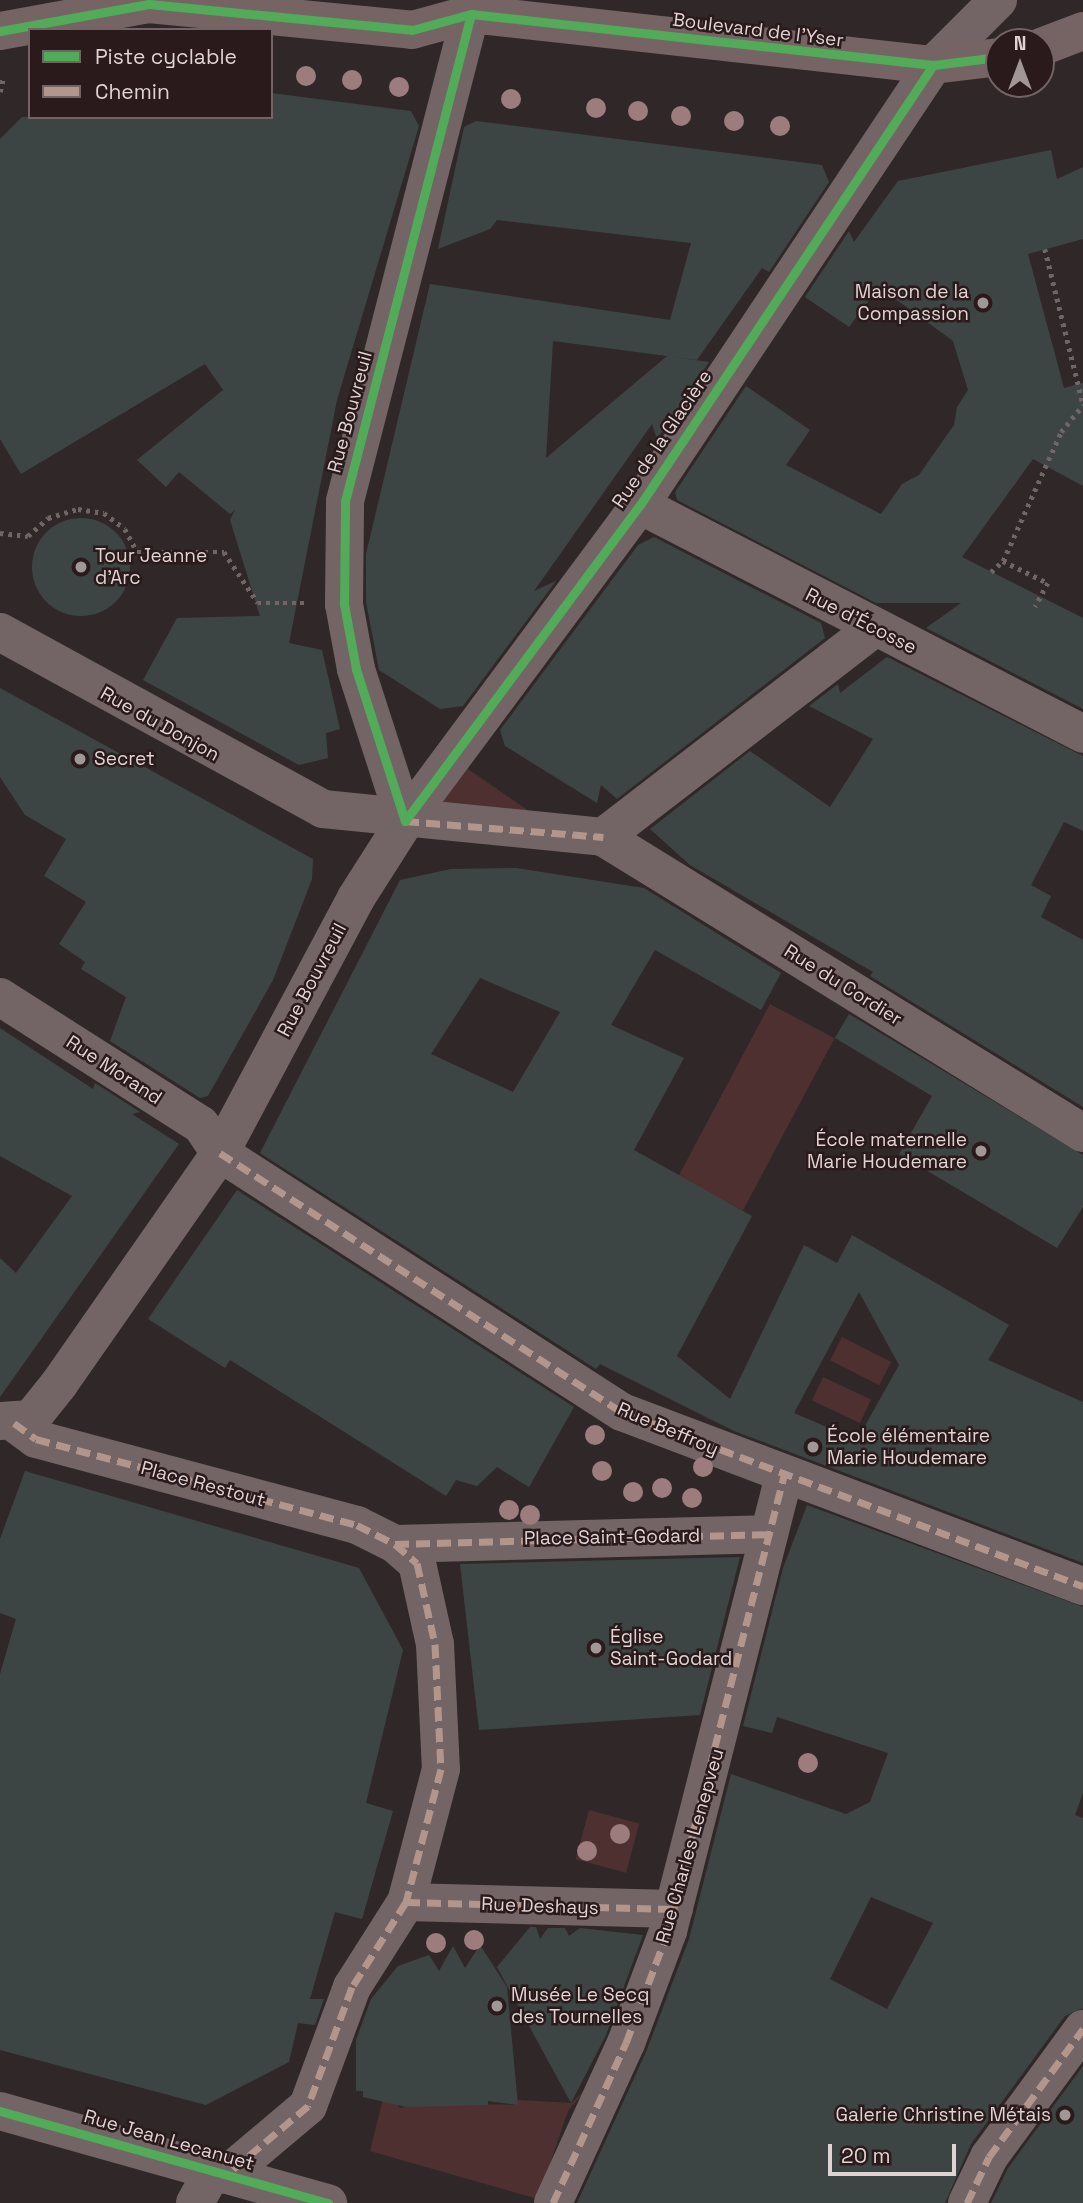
<!DOCTYPE html>
<meta charset="utf-8">
<style>
body{margin:0}
#map{position:relative;width:1083px;height:2203px;overflow:hidden;background:#302828;font-family:"Space Grotesk",sans-serif}
div>[style]{position:absolute}
[style*='--x']{left:calc(var(--x)*1px);top:calc(var(--y)*1px);width:calc(var(--w)*1px);rotate:calc(var(--a)*1deg)}
.green>*{inset:0;background:#4e3031;transform-origin:0 0}
.building>*{inset:0;background:#3d4544}
.round{border-radius:50%}
.path>*{height:4.5px;margin-top:-2.25px;transform-origin:0;background:repeating-linear-gradient(90deg,#716565 0 3.5px,transparent 0 8.5px)}
.minor>*{height:38px;margin:-19px;padding:0 19px;transform-origin:19px;border-radius:19px;background:#736465}
.major>*{height:38px;margin:-19px;padding:0 19px;transform-origin:19px;border-radius:19px;background:#766465}
.quiet>*{height:7px;margin-top:-3.5px;transform-origin:0;background:repeating-linear-gradient(90deg,#b2968c 0 14px,transparent 0 21px)}
.cycleway>*{height:9px;margin:-4.5px;padding:0 4.5px;transform-origin:4.5px;border-radius:4.5px;background:#51ab58}
.trees>*{width:20px;height:20px;margin:-10px;border-radius:50%;background:#9c7c7d}
.dots>*{width:19px;height:19px;translate:-50% -50%;box-sizing:border-box;border:4px solid #2a1a1b;border-radius:50%}
span{translate:-50% -50%;white-space:nowrap;text-align:center;line-height:1.15;-webkit-text-stroke:5px #2a1a1b;paint-order:stroke}
.street-label{font-size:19px;color:#dfd3d3}
.poi-label{font-size:19px;color:#dfd3d3}
.right{translate:-100% -50%;text-align:right}
.left{translate:0 -50%;text-align:left}
.legend{position:absolute;left:28px;top:28px;width:245px;height:91px;box-sizing:border-box;background:#2a1a1b;border:2px solid #726465;margin:0;padding:9px 12px;list-style:none;font-size:21px;color:#dfd3d3}
.legend li{display:flex;align-items:center;gap:14px;height:35px}
.legend b{width:35px;border:2px solid #726465}
.north{position:absolute;left:985px;top:28px;width:70px;height:70px;box-sizing:border-box;background:#2a1a1b;border:2px solid #726465;border-radius:50%;rotate:0deg;font-size:19px;font-weight:700;line-height:28px;text-align:center;color:#dfd3d3}
.north::after{content:'';display:block;margin:auto;width:24px;height:32px;background:#a29797;clip-path:polygon(50% 0,100% 100%,50% 72%,0 100%)}
.scale{position:absolute;left:828px;top:2144px;width:128px;height:32px;box-sizing:border-box;border:4px solid #dfd3d3;border-top:0;padding-left:9px;font-size:21px;line-height:24px;white-space:nowrap;color:#dfd3d3;-webkit-text-stroke:5px #2a1a1b;paint-order:stroke}
</style>
<div id="map">
<div class="green">
<div style="clip-path:polygon(465px 767px,532px 813px,440px 803px)"></div>
<div style="left:770px;top:1004px;width:73px;height:195px;rotate:28deg"></div>
<div style="left:842px;top:1337px;width:55px;height:26px;rotate:27deg"></div>
<div style="left:823px;top:1377px;width:53px;height:26px;rotate:25deg"></div>
<div style="left:589px;top:1810px;width:52px;height:51px;rotate:15deg"></div>
<div style="clip-path:polygon(589px 2086px,568px 2111px,538px 2199px,370px 2151px,385px 2091px,400px 2108px,432px 2103px,517px 2105px,518px 2100px,571px 2103px)"></div>
</div>
<div class="building">
<div style="clip-path:polygon(271px 93px,411px 111px,419px 126px,337px 400px,289px 643px,322px 650px,340px 729px,326px 733px,328px 758px,299px 765px,143px 680px,177px 618px,260px 616px,230px 520px,235px 510px,230px 514px,179px 472px,166px 487px,137px 460px,223px 390px,205px 364px,21px 474px,0 439px,0 139px,22px 117px,271px 117px)"></div>
<div style="clip-path:polygon(476px 121px,822px 165px,829px 182px,769px 272px,762px 268px,697px 360px,553px 341px,546px 458px,667px 356px,709px 362px,657px 439px,652px 424px,534px 591px,556px 581px,463px 706px,440px 709px,379px 670px,366px 602px,366px 554px,430px 284px,670px 320px,691px 243px,497px 220px,490px 229px,438px 249px,464px 127px)"></div>
<div style="clip-path:polygon(1051px 150px,1057px 179px,1083px 167px,1083px 239px,1028px 254px,1064px 388px,1083px 383px,1083px 486px,1033px 459px,962px 557px,1083px 618px,1083px 709px,926px 628px,961px 603px,876px 603px,677px 500px,675px 492px,746px 386px,810px 430px,786px 465px,881px 514px,902px 484px,919px 475px,954px 425px,957px 407px,968px 390px,953px 341px,879px 287px,849px 327px,805px 297px,849px 231px,854px 242px,898px 181px)"></div>
<div class="round" style="left:32px;top:518px;width:98px;height:98px"></div>
<div style="clip-path:polygon(654px 537px,821px 623px,825px 638px,617px 799px,601px 785px,597px 803px,505px 746px,500px 730px,638px 545px)"></div>
<div style="clip-path:polygon(887px 657px,1083px 756px,1083px 831px,1064px 822px,1031px 885px,1051px 896px,1041px 917px,1083px 940px,1083px 1107px,870px 976px,873px 972px,690px 865px,650px 829px,750px 751px,830px 807px,873px 739px,809px 706px,838px 684px,840px 693px)"></div>
<div style="clip-path:polygon(0 688px,313px 859px,312px 879px,273px 980px,208px 1096px,200px 1098px,110px 1041px,126px 997px,81px 969px,85px 962px,59px 944px,86px 902px,44px 876px,66px 839px,25px 815px,0 777px)"></div>
<div style="clip-path:polygon(evenodd,516px 868px,644px 888px,781px 973px,761px 1010px,655px 950px,611px 1025px,684px 1058px,634px 1150px,752px 1216px,677px 1356px,730px 1399px,804px 1245px,837px 1263px,852px 1235px,1009px 1325px,988px 1360px,1083px 1402px,1083px 1563px,734px 1431px,600px 1364px,596px 1369px,260px 1153px,400px 880px,451px 869px,516px 868px,480px 978px,560px 1012px,513px 1092px,431px 1054px,480px 978px,516px 868px,859px 1292px,899px 1365px,857px 1440px,794px 1413px,859px 1292px)"></div>
<div style="clip-path:polygon(849px 1014px,1083px 1155px,1083px 1207px,1057px 1248px,899px 1154px,932px 1096px,835px 1038px)"></div>
<div style="clip-path:polygon(0 1028px,93px 1089px,95px 1083px,140px 1112px,132px 1114px,179px 1144px,0 1397px,0 1258px,16px 1273px,72px 1196px,0 1156px)"></div>
<div style="clip-path:polygon(237px 1190px,574px 1407px,529px 1487px,497px 1467px,477px 1486px,456px 1480px,446px 1496px,230px 1360px,225px 1368px,148px 1319px)"></div>
<div style="clip-path:polygon(25px 1471px,359px 1568px,403px 1650px,366px 1803px,393px 1811px,362px 1919px,335px 1912px,310px 1999px,324px 1999px,315px 2025px,298px 2023px,289px 2062px,206px 2105px,0 2050px,0 1674px,16px 1619px,0 1613px,0 1539px)"></div>
<div style="clip-path:polygon(evenodd,807px 1505px,1083px 1607px,1083px 1793px,1075px 1815px,1083px 1818px,1083px 2008px,1065px 2016px,971px 2144px,945px 2203px,577px 2203px,646px 2052px,689px 1939px,731px 1774px,846px 1814px,870px 1802px,888px 1753px,777px 1717px,772px 1733px,743px 1726px,783px 1568px,807px 1505px,871px 1897px,933px 1923px,887px 2009px,830px 1979px,871px 1897px)"></div>
<div style="clip-path:polygon(740px 1557px,700px 1715px,479px 1730px,460px 1564px)"></div>
<div style="clip-path:polygon(530px 1927px,536px 1927px,540px 1939px,548px 1928px,565px 1928px,569px 1936px,580px 1928px,643px 1935px,606px 2035px,571px 2103px,497px 1967px)"></div>
<div style="clip-path:polygon(480px 1945px,507px 1987px,518px 2105px,488px 2101px,488px 2105px,406px 2107px,363px 2097px,363px 2091px,356px 2091px,356px 2040px,371px 1999px,398px 1966px,429px 1955px,439px 1971px,453px 1946px,465px 1968px)"></div>
<div style="clip-path:polygon(1083px 2066px,1083px 2203px,991px 2203px,1008px 2168px)"></div>
</div>
<div class="path">
<div style="--x:0;--y:92;--w:14;--a:-78"></div>
<div style="--x:1045;--y:249;--w:160;--a:76.2"></div>
<div style="--x:0;--y:533;--w:28;--a:6"></div>
<div style="--x:28;--y:536;--w:27;--a:-42"></div>
<div style="--x:48;--y:518;--w:31;--a:-17"></div>
<div style="--x:78;--y:509;--w:26;--a:9"></div>
<div style="--x:104;--y:513;--w:26;--a:37"></div>
<div style="--x:125;--y:529;--w:26;--a:62"></div>
<div style="--x:137;--y:552;--w:87;--a:0"></div>
<div style="--x:224;--y:552;--w:61;--a:56.3"></div>
<div style="--x:258;--y:603;--w:47;--a:0"></div>
<div style="--x:1003;--y:561;--w:50;--a:26.1"></div>
<div style="--x:1048;--y:583;--w:27;--a:118"></div>
<div style="--x:991;--y:572;--w:16;--a:-43"></div>
<div style="--x:1003;--y:561;--w:141;--a:-65.8"></div>
<div style="--x:1061;--y:432;--w:35;--a:-51"></div>
</div>
<div class="minor">
<div style="--x:640;--y:505;--w:499;--a:27.3"></div>
<div style="--x:0;--y:632;--w:368;--a:28.7"></div>
<div style="--x:323;--y:809;--w:281;--a:5.7"></div>
<div style="--x:603;--y:837;--w:564;--a:31.66"></div>
<div style="--x:405;--y:821;--w:160;--a:-107.9"></div>
<div style="--x:356;--y:669;--w:66;--a:-100.5"></div>
<div style="--x:344;--y:604;--w:103;--a:-89.4"></div>
<div style="--x:345;--y:501;--w:517;--a:-75.56"></div>
<div style="--x:603;--y:837;--w:341;--a:-37.6"></div>
<div style="--x:0;--y:997;--w:238;--a:32.5"></div>
<div style="--x:201;--y:1125;--w:34;--a:56"></div>
<div style="--x:220;--y:1153;--w:478;--a:32.8"></div>
<div style="--x:622;--y:1412;--w:493;--a:20.7"></div>
<div style="--x:0;--y:1421;--w:31;--a:-4"></div>
<div style="--x:31;--y:1419;--w:45;--a:-51.3"></div>
<div style="--x:59;--y:1384;--w:282;--a:-55.1"></div>
<div style="--x:220;--y:1153;--w:289;--a:-61.9"></div>
<div style="--x:356;--y:898;--w:91;--a:-57.5"></div>
<div style="--x:405;--y:821;--w:394;--a:-53.4"></div>
<div style="--x:640;--y:505;--w:529;--a:-56.34"></div>
<div style="--x:933;--y:65;--w:92;--a:-45"></div>
<div style="--x:14;--y:1423;--w:27;--a:36"></div>
<div style="--x:36;--y:1439;--w:332;--a:15"></div>
<div style="--x:357;--y:1525;--w:42;--a:26.6"></div>
<div style="--x:395;--y:1544;--w:29;--a:41"></div>
<div style="--x:417;--y:1563;--w:83;--a:77.5"></div>
<div style="--x:435;--y:1644;--w:125;--a:87.3"></div>
<div style="--x:441;--y:1769;--w:138;--a:104.7"></div>
<div style="--x:406;--y:1902;--w:101;--a:122.4"></div>
<div style="--x:352;--y:1987;--w:127;--a:110.3"></div>
<div style="--x:308;--y:2106;--w:107;--a:139.9"></div>
<div style="--x:395;--y:1544;--w:374;--a:-1.5"></div>
<div style="--x:406;--y:1902;--w:268;--a:1.5"></div>
<div style="--x:0;--y:2111;--w:341;--a:15.7"></div>
<div style="--x:195;--y:2203;--w:37;--a:-61"></div>
<div style="--x:553;--y:2203;--w:176;--a:-65.5"></div>
<div style="--x:626;--y:2043;--w:120;--a:-69.4"></div>
<div style="--x:668;--y:1931;--w:471;--a:-75.7"></div>
<div style="--x:967;--y:2203;--w:51;--a:-64.4"></div>
<div style="--x:989;--y:2157;--w:159;--a:-53.7"></div>
</div>
<div class="major">
<div style="--x:0;--y:31;--w:151;--a:-10.3"></div>
<div style="--x:149;--y:4;--w:264;--a:5.6"></div>
<div style="--x:412;--y:30;--w:61;--a:-15.2"></div>
<div style="--x:471;--y:14;--w:465;--a:6.3"></div>
<div style="--x:933;--y:65;--w:66;--a:-6.9"></div>
<div style="--x:1041;--y:47;--w:45;--a:-20.9"></div>
</div>
<div class="quiet">
<div style="--x:405;--y:821;--w:199;--a:4.6"></div>
<div style="--x:220;--y:1153;--w:478;--a:32.8"></div>
<div style="--x:622;--y:1412;--w:493;--a:20.7"></div>
<div style="--x:14;--y:1423;--w:27;--a:36"></div>
<div style="--x:36;--y:1439;--w:332;--a:15"></div>
<div style="--x:357;--y:1525;--w:42;--a:26.6"></div>
<div style="--x:395;--y:1544;--w:29;--a:41"></div>
<div style="--x:417;--y:1563;--w:83;--a:77.5"></div>
<div style="--x:435;--y:1644;--w:125;--a:87.3"></div>
<div style="--x:441;--y:1769;--w:138;--a:104.7"></div>
<div style="--x:406;--y:1902;--w:101;--a:122.4"></div>
<div style="--x:352;--y:1987;--w:127;--a:110.3"></div>
<div style="--x:308;--y:2106;--w:107;--a:139.9"></div>
<div style="--x:395;--y:1544;--w:374;--a:-1.5"></div>
<div style="--x:406;--y:1902;--w:268;--a:1.5"></div>
<div style="--x:553;--y:2203;--w:176;--a:-65.5"></div>
<div style="--x:626;--y:2043;--w:120;--a:-69.4"></div>
<div style="--x:668;--y:1931;--w:471;--a:-75.7"></div>
<div style="--x:967;--y:2203;--w:51;--a:-64.4"></div>
<div style="--x:989;--y:2157;--w:159;--a:-53.7"></div>
</div>
<div class="cycleway">
<div style="--x:0;--y:31;--w:151;--a:-10.3"></div>
<div style="--x:149;--y:4;--w:264;--a:5.6"></div>
<div style="--x:412;--y:30;--w:61;--a:-15.2"></div>
<div style="--x:471;--y:14;--w:465;--a:6.3"></div>
<div style="--x:933;--y:65;--w:66;--a:-6.9"></div>
<div style="--x:405;--y:821;--w:394;--a:-53.4"></div>
<div style="--x:640;--y:505;--w:529;--a:-56.34"></div>
<div style="--x:405;--y:821;--w:160;--a:-107.9"></div>
<div style="--x:356;--y:669;--w:66;--a:-100.5"></div>
<div style="--x:344;--y:604;--w:103;--a:-89.4"></div>
<div style="--x:345;--y:501;--w:503;--a:-75.49"></div>
<div style="--x:0;--y:2111;--w:341;--a:15.7"></div>
</div>
<div class="trees">
<div style="left:306px;top:76px"></div>
<div style="left:352px;top:80px"></div>
<div style="left:399px;top:87px"></div>
<div style="left:511px;top:99px"></div>
<div style="left:596px;top:108px"></div>
<div style="left:638px;top:111px"></div>
<div style="left:681px;top:116px"></div>
<div style="left:734px;top:121px"></div>
<div style="left:780px;top:126px"></div>
<div style="left:595px;top:1435px"></div>
<div style="left:703px;top:1467px"></div>
<div style="left:602px;top:1471px"></div>
<div style="left:662px;top:1488px"></div>
<div style="left:633px;top:1492px"></div>
<div style="left:692px;top:1498px"></div>
<div style="left:509px;top:1510px"></div>
<div style="left:530px;top:1515px"></div>
<div style="left:808px;top:1763px"></div>
<div style="left:620px;top:1834px"></div>
<div style="left:587px;top:1851px"></div>
<div style="left:474px;top:1940px"></div>
<div style="left:436px;top:1943px"></div>
</div>
<div class="dots">
<div style="left:983px;top:303px;background:#a29797"></div>
<div style="left:81px;top:567px;background:#a29797"></div>
<div style="left:80px;top:759px;background:#a29797"></div>
<div style="left:981px;top:1151px;background:#a29797"></div>
<div style="left:813px;top:1447px;background:#a29797"></div>
<div style="left:596px;top:1648px;background:#a29797"></div>
<div style="left:497px;top:2006px;background:#a29797"></div>
<div style="left:1065px;top:2115px;background:#a29797"></div>
</div>
<div class="street-label">
<span style="left:758px;top:30px;rotate:7deg">Boulevard de l'Yser</span>
<span style="left:350px;top:412px;rotate:-75deg">Rue Bouvreuil</span>
<span style="left:662px;top:439px;rotate:-56deg">Rue de la Glacière</span>
<span style="left:861px;top:621px;rotate:27deg">Rue d'Écosse</span>
<span style="left:160px;top:724px;rotate:29deg">Rue du Donjon</span>
<span style="left:312px;top:980px;rotate:-62deg">Rue Bouvreuil</span>
<span style="left:843px;top:985px;rotate:32deg">Rue du Cordier</span>
<span style="left:114px;top:1070px;rotate:33deg">Rue Morand</span>
<span style="left:668px;top:1429px;rotate:23deg">Rue Beffroy</span>
<span style="left:203px;top:1484px;rotate:15deg">Place Restout</span>
<span style="left:612px;top:1537px;rotate:-1deg">Place Saint-Godard</span>
<span style="left:690px;top:1846px;rotate:-74deg">Rue Charles Lenepveu</span>
<span style="left:540px;top:1906px;rotate:2deg">Rue Deshays</span>
<span style="left:169px;top:2140px;rotate:16deg">Rue Jean Lecanuet</span>
</div>
<div class="poi-label">
<span class="right" style="left:969px;top:303px">Maison de la<br>Compassion</span>
<span class="left" style="left:95px;top:567px">Tour Jeanne<br>d'Arc</span>
<span class="left" style="left:94px;top:759px">Secret</span>
<span class="right" style="left:967px;top:1151px">École maternelle<br>Marie Houdemare</span>
<span class="left" style="left:827px;top:1447px">École élémentaire<br>Marie Houdemare</span>
<span class="left" style="left:610px;top:1648px">Église<br>Saint-Godard</span>
<span class="left" style="left:511px;top:2006px">Musée Le Secq<br>des Tournelles</span>
<span class="right" style="left:1051px;top:2115px">Galerie Christine Métais</span>
</div>
<ul class="legend">
<li><b style="height:9px;background:#51ab58"></b>Piste cyclable</li>
<li><b style="height:9px;background:#b2968c"></b>Chemin</li>
</ul>
<div class="north">N</div>
<div class="scale">20 m</div>
</div>
